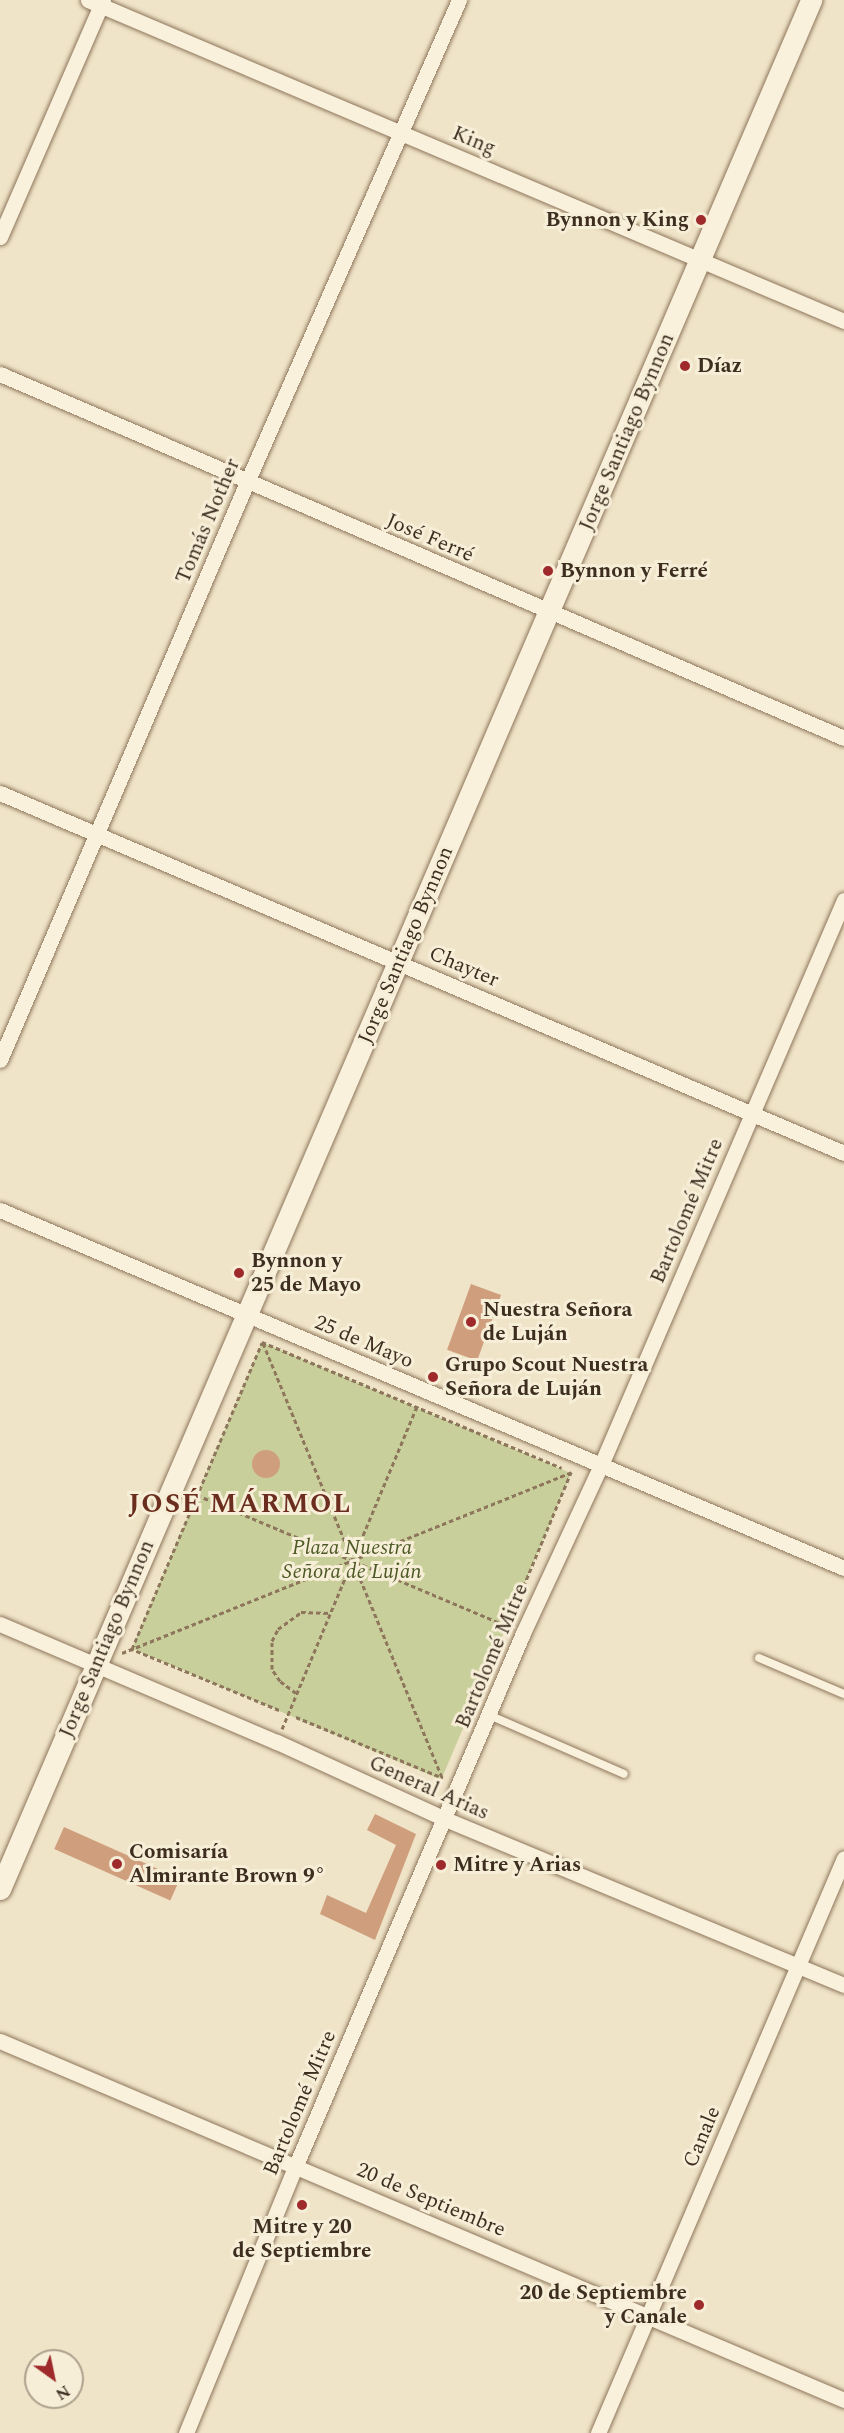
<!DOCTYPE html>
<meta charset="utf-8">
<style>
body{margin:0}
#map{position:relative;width:844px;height:2433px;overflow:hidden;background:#f0e4c8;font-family:Spectral,serif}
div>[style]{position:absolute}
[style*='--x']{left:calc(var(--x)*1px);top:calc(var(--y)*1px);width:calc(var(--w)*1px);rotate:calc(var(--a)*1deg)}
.green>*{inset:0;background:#c9cf9b;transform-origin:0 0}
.building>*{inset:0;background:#cf9f7d;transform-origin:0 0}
.round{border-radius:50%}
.path>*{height:3px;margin-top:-1.5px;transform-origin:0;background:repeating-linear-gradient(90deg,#8d765c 0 4.5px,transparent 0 7.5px)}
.roads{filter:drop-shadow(0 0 2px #8d765c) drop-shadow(0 0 2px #8d765c)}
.lane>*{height:8px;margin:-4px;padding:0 4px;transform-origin:4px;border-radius:4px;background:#faf1dc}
.street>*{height:15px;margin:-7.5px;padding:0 7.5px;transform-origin:7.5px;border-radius:7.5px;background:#faf1dc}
.secondary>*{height:21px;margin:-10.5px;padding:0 10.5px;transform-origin:10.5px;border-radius:10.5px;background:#faf1dc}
.dots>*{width:16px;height:16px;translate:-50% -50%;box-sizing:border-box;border:3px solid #f7eed8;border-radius:50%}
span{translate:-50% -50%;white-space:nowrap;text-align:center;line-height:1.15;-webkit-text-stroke:6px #f7eed8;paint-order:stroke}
.street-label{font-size:21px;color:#3d2e20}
.poi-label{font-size:21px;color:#3d2e20;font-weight:700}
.right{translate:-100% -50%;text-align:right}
.left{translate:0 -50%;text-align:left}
.park-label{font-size:21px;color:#4d5a26;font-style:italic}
.district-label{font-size:27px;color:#6b2e1e;font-weight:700;letter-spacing:1.5px}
.north{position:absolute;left:24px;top:2349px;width:60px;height:60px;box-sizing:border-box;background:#f7eed8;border:2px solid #ada18e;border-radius:50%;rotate:147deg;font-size:16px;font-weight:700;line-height:24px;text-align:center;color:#3d2e20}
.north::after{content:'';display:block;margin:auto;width:21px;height:27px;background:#9e2a2b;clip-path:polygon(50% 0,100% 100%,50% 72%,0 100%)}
</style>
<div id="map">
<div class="green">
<div style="left:262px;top:1342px;width:336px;height:333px;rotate:23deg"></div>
</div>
<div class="building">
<div style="left:471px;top:1284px;width:32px;height:70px;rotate:20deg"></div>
<div class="round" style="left:252px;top:1450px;width:28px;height:28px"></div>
<div style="clip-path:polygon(375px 1814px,416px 1834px,375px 1940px,320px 1914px,327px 1895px,366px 1913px,396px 1845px,367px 1830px)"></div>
<div style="left:64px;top:1827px;width:127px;height:24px;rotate:24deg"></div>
</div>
<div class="path">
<div style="--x:263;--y:1343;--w:470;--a:67.6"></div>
<div style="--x:197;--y:1495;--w:339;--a:22.9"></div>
<div style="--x:512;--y:1614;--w:154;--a:-67.4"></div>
<div style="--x:122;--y:1653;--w:486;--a:-21.9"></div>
<div style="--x:296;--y:1693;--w:20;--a:-143"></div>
<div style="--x:280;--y:1681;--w:14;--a:-124"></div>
<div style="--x:272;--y:1669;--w:28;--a:-90"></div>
<div style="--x:272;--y:1641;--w:13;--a:-63"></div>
<div style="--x:278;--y:1629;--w:29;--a:-36"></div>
<div style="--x:301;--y:1612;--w:29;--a:2"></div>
<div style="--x:279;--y:1710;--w:159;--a:-157.5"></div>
<div style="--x:132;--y:1649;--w:333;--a:-67"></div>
<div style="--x:262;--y:1342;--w:325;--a:22.8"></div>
<div style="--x:296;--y:1717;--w:159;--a:22.5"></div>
<div style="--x:282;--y:1729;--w:350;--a:-67.3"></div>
</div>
<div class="roads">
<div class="lane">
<div style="--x:759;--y:1658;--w:92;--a:23"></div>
<div style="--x:489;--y:1715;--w:147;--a:23.6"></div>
</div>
<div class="street">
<div style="--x:88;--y:0;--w:821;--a:23.01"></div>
<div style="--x:0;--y:237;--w:258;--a:-66.5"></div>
<div style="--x:0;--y:374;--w:919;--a:23.33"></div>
<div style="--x:0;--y:793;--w:918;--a:23.1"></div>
<div style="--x:0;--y:1060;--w:629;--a:-66.86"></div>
<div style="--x:247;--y:482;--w:527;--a:-66.26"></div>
<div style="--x:0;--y:1210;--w:917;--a:22.99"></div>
<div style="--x:0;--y:1624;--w:301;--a:23.1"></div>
<div style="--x:277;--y:1742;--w:185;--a:24.6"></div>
<div style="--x:445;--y:1819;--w:432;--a:22.6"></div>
<div style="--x:0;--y:2041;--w:917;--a:23.04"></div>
<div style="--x:186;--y:2433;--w:290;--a:-67.7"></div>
<div style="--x:296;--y:2165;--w:578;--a:-66.89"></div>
<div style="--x:523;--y:1633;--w:185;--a:-65.1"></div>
<div style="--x:601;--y:1465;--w:615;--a:-66.73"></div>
<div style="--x:598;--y:2433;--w:625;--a:-66.84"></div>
</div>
<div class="secondary">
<div style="--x:0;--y:1889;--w:2056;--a:-66.76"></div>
</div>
</div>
<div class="dots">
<div style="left:701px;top:220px;background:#9e2a2b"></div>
<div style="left:685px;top:366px;background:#9e2a2b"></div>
<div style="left:548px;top:571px;background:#9e2a2b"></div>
<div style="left:239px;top:1273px;background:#9e2a2b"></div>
<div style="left:471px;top:1322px;background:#9e2a2b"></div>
<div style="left:433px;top:1377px;background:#9e2a2b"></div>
<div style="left:117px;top:1864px;background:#9e2a2b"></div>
<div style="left:441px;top:1865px;background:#9e2a2b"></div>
<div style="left:302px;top:2205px;background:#9e2a2b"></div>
<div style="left:699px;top:2305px;background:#9e2a2b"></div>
</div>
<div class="street-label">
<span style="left:474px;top:141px;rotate:23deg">King</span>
<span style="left:627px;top:432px;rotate:-67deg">Jorge Santiago Bynnon</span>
<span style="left:208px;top:521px;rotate:-67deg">Tomás Nother</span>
<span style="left:430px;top:538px;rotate:23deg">José Ferré</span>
<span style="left:406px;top:945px;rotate:-67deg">Jorge Santiago Bynnon</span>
<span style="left:464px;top:967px;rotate:23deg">Chayter</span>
<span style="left:687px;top:1211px;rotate:-67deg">Bartolomé Mitre</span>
<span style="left:364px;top:1342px;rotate:23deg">25 de Mayo</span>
<span style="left:107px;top:1639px;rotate:-67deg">Jorge Santiago Bynnon</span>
<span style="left:492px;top:1656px;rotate:-67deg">Bartolomé Mitre</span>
<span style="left:429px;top:1788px;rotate:24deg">General Arias</span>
<span style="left:300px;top:2103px;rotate:-67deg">Bartolomé Mitre</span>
<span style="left:702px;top:2137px;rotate:-67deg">Canale</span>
<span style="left:431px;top:2200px;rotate:23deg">20 de Septiembre</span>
</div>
<div class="poi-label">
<span class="right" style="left:689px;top:220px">Bynnon y King</span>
<span class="left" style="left:697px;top:366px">Díaz</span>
<span class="left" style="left:560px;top:571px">Bynnon y Ferré</span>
<span class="left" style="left:251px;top:1273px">Bynnon y<br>25 de Mayo</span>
<span class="left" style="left:483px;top:1322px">Nuestra Señora<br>de Luján</span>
<span class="left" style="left:445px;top:1377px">Grupo Scout Nuestra<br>Señora de Luján</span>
<span class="left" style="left:129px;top:1864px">Comisaría<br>Almirante Brown 9°</span>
<span class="left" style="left:453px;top:1865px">Mitre y Arias</span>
<span style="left:302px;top:2239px">Mitre y 20<br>de Septiembre</span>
<span class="right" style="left:687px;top:2305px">20 de Septiembre<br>y Canale</span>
</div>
<div class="park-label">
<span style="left:352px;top:1560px">Plaza Nuestra<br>Señora de Luján</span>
</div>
<div class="district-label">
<span style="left:240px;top:1505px">JOSÉ MÁRMOL</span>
</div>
<div class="north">N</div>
</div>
